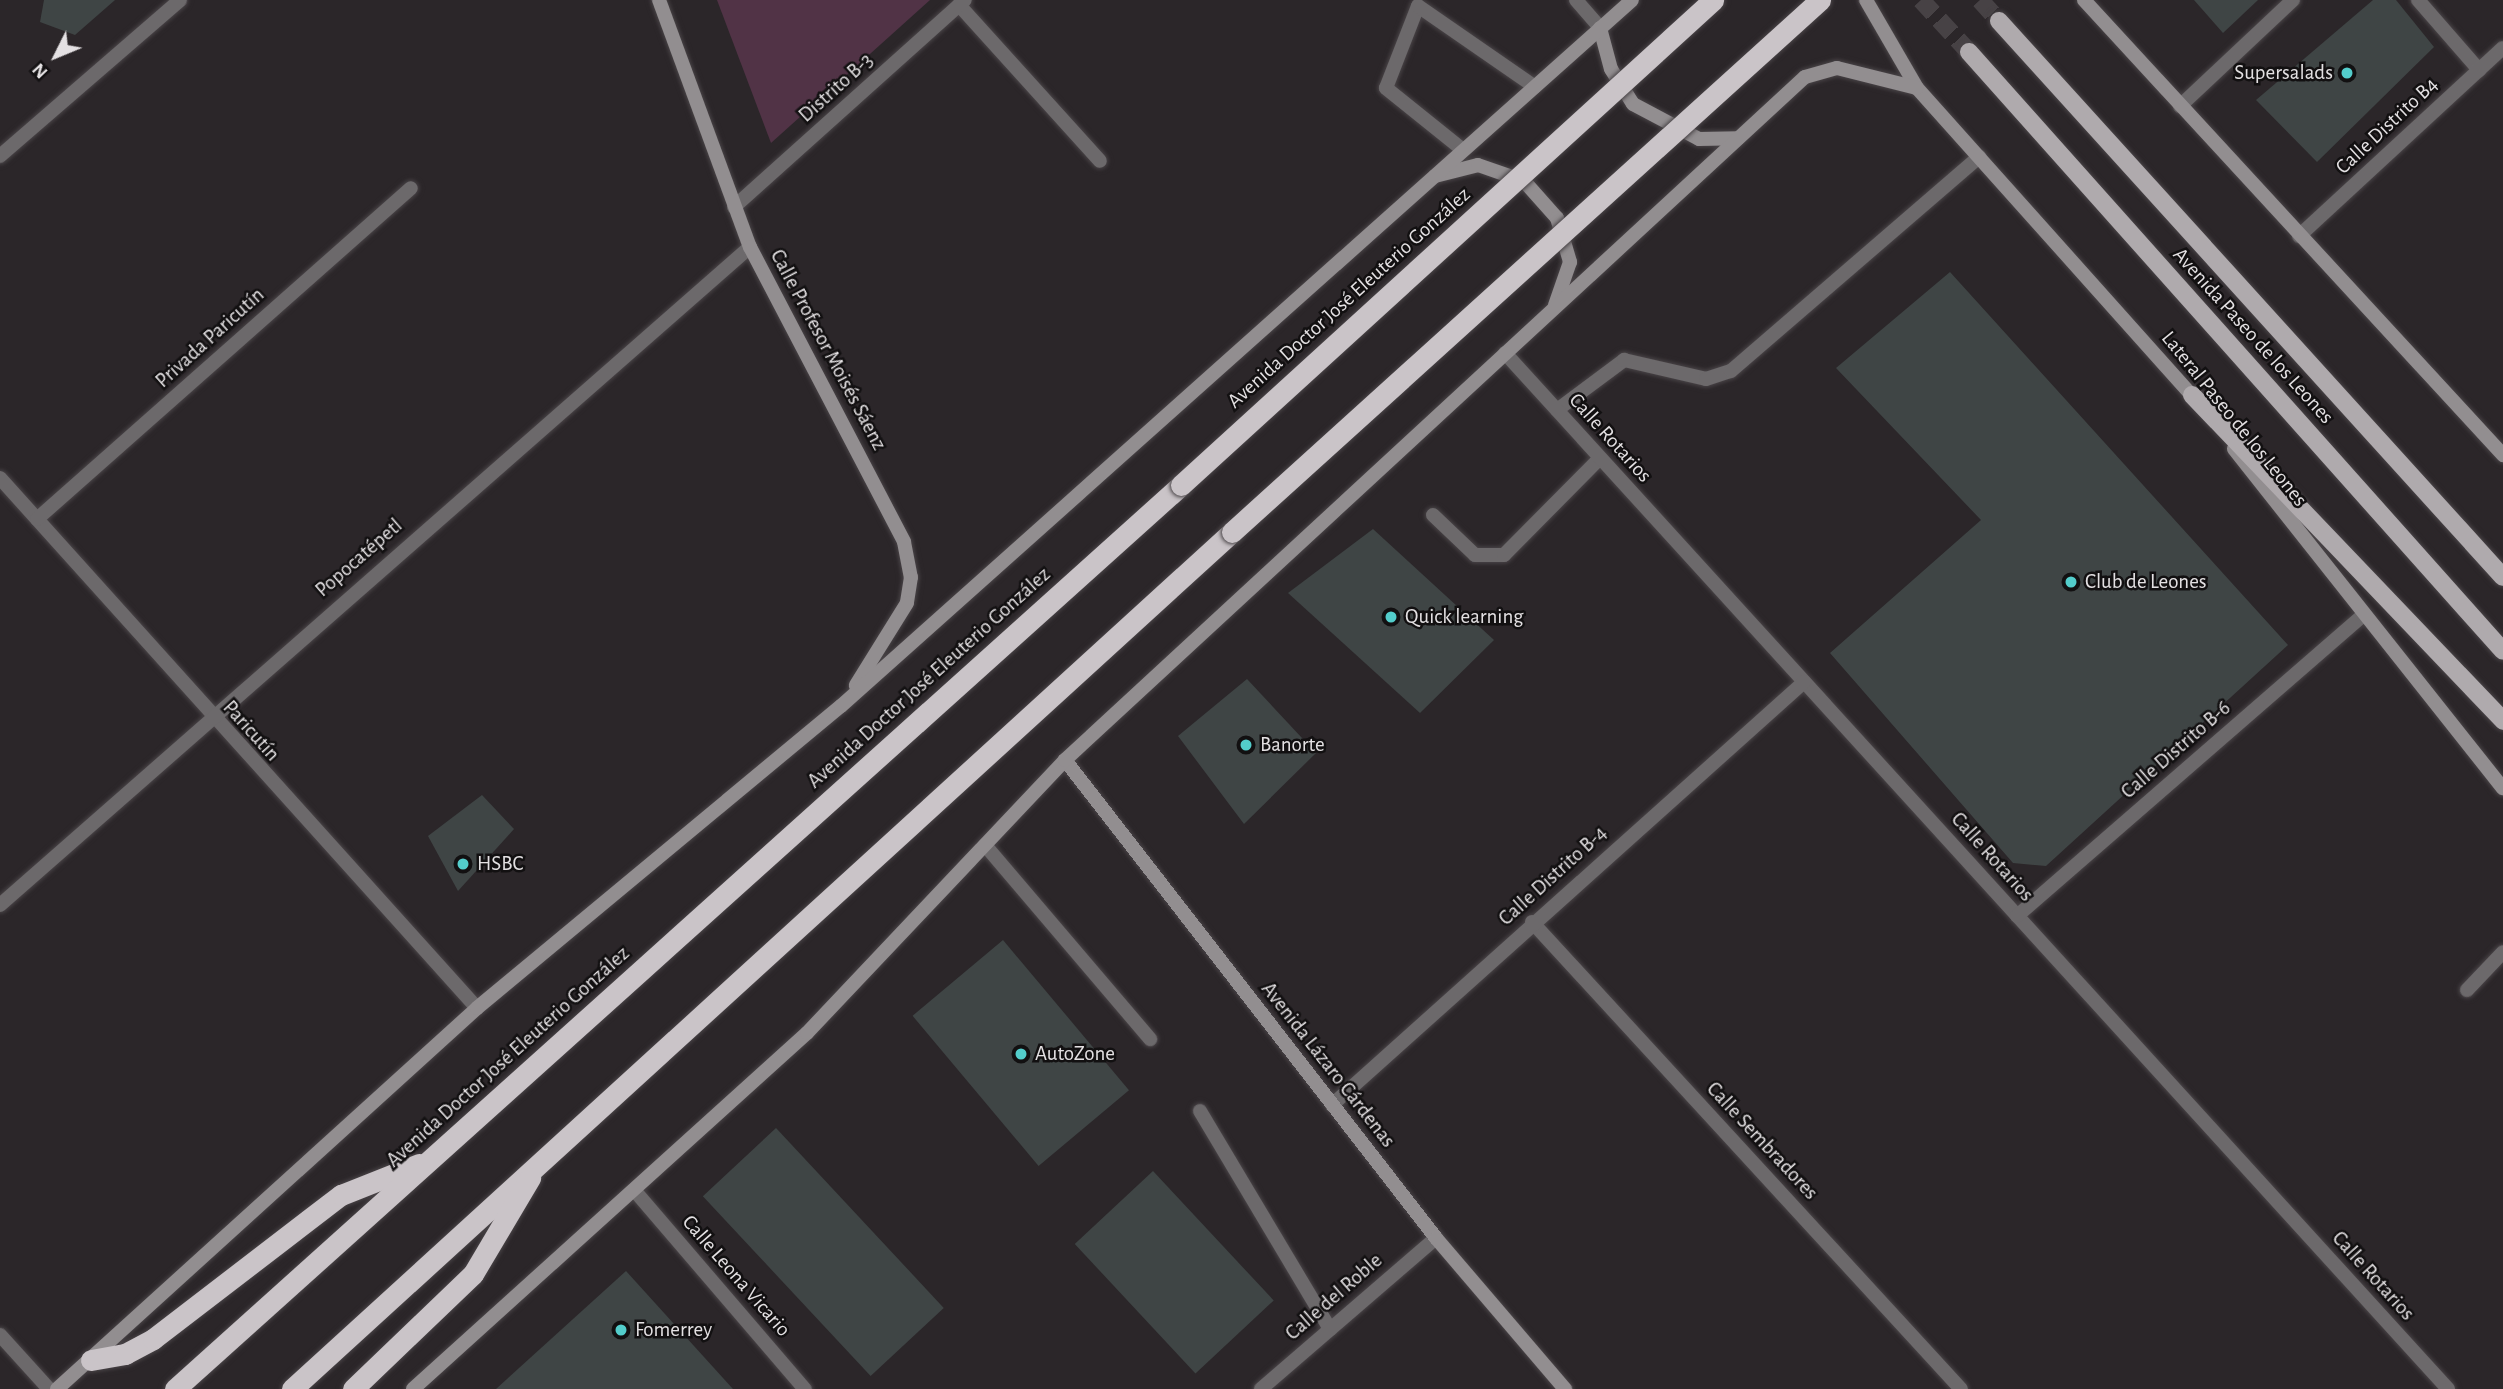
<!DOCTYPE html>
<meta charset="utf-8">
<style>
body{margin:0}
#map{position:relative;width:2503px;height:1389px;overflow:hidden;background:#2b2629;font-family:"Alegreya Sans",sans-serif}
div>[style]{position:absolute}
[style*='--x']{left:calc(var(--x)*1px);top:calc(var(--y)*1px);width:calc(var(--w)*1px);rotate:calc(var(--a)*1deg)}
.green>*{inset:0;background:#513346}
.building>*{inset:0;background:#3f4545;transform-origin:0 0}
.primary-tunnel>*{height:18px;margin-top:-9px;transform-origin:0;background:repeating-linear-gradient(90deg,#474245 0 18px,transparent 0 27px)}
.roads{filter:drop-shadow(0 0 2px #494447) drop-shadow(0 0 2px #494447)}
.lane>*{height:14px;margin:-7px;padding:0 7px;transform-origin:7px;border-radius:7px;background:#6c696b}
.street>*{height:14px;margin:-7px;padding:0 7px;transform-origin:7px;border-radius:7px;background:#6c696b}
.secondary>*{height:14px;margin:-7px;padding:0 7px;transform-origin:7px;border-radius:7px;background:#928e90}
.primary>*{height:18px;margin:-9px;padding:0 9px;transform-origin:9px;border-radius:9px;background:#afaaad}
.highway>*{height:21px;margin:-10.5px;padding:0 10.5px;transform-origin:10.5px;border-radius:10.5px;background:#cac4c8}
.bridges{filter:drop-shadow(0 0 2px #494447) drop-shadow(0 0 2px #494447)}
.highway-bridge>*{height:21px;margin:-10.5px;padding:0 10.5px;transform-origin:10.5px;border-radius:10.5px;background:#cac4c8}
.dots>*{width:19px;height:19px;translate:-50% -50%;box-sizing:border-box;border:4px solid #121011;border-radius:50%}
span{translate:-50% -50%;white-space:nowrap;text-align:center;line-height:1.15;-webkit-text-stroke:5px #121011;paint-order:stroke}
.poi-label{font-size:21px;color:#e4e1e3}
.right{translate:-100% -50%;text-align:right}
.left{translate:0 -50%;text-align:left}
.street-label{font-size:21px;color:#e4e1e3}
.north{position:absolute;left:21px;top:21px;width:70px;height:70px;-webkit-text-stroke:5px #121011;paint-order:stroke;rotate:227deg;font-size:19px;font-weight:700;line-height:28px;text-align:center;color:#e4e1e3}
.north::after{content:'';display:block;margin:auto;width:24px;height:32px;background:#e4e1e3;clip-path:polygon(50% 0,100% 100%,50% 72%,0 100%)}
</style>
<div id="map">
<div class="green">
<div style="clip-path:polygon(717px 0,930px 0,771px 143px)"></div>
</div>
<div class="building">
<div style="clip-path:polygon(44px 0,115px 0,75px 35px,40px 22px)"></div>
<div style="clip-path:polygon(2194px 0,2258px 0,2223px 33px)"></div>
<div style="clip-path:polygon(2373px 0,2396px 0,2434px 47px,2317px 162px,2256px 100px)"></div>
<div style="clip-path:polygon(1950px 272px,2288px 645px,2046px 866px,2013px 863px,1830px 653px,1981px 520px,1836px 368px)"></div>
<div style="clip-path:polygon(1373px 529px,1494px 640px,1420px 713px,1288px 593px)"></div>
<div style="clip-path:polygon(1247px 679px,1316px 753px,1244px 824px,1178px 736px)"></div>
<div style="clip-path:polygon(482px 795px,514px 829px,458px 891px,428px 836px)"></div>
<div style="left:1003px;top:940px;width:196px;height:118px;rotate:50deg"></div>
<div style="left:776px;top:1128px;width:246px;height:100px;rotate:47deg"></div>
<div style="left:1153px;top:1171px;width:177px;height:107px;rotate:47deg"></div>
<div style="clip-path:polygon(626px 1271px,733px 1389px,496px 1389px)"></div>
</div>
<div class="primary-tunnel">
<div style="--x:1921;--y:0;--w:71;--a:47.3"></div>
<div style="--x:1980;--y:0;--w:28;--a:48"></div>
</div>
<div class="roads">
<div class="lane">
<div style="--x:1576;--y:0;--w:37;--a:49"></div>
<div style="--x:2418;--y:0;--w:93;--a:48.9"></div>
<div style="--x:959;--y:5;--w:210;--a:47.9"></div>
<div style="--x:2180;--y:106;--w:155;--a:-43.2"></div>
<div style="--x:1463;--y:150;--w:99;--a:-141.2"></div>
<div style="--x:1386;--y:88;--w:88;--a:-68.7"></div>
<div style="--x:1418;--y:6;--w:142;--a:34.7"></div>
<div style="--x:1557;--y:410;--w:84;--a:-36.7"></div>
<div style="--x:1624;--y:360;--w:84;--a:13"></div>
<div style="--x:1706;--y:379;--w:26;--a:-18"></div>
<div style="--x:1731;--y:371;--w:328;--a:-40.8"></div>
<div style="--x:1433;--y:515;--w:58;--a:43.6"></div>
<div style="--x:1475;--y:555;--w:29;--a:0"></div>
<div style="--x:1504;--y:555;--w:136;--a:-45.3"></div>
<div style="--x:985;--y:845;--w:255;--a:49.6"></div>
<div style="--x:2467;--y:990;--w:52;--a:-46.5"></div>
<div style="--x:1200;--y:1111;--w:254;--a:59.2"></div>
</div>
<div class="street">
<div style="--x:0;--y:156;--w:238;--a:-40.9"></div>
<div style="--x:734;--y:207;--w:310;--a:-41.9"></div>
<div style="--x:2299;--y:236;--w:277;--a:-42.7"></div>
<div style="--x:1505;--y:353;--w:1401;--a:47.69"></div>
<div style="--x:0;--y:478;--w:713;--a:48.01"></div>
<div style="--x:37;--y:519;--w:499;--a:-41.5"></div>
<div style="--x:0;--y:905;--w:998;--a:-41.26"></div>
<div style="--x:2017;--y:916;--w:457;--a:-41"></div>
<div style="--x:1532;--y:922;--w:634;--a:47.43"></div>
<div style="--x:1332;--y:1105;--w:634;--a:-41.87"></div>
<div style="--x:635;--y:1191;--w:261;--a:49.4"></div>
<div style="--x:0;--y:1335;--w:73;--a:47.8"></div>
<div style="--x:1261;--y:1389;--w:231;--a:-40.8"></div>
</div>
<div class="secondary">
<div style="--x:659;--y:0;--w:263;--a:69.8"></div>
<div style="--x:750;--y:247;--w:333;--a:62.4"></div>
<div style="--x:904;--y:542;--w:36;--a:79"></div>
<div style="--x:911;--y:577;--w:26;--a:99"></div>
<div style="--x:907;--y:603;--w:97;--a:121.9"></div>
<div style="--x:1866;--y:0;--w:102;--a:59.9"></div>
<div style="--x:1917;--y:88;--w:423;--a:48.2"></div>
<div style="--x:2084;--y:0;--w:619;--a:47.36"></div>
<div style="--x:1600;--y:28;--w:42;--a:75"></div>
<div style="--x:1611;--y:69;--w:41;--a:57.8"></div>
<div style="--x:1633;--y:104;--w:75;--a:27.9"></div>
<div style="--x:1699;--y:139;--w:39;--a:-1"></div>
<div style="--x:1435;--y:176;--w:44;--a:-14.3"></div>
<div style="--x:1478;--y:165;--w:49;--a:19.2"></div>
<div style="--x:1524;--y:181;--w:50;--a:48.3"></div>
<div style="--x:1557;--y:218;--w:46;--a:73.5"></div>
<div style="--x:1570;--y:262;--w:46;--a:109.2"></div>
<div style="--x:2234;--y:449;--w:433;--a:51.6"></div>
<div style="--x:1065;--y:760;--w:605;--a:52.18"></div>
<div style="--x:1436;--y:1238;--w:199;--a:49.5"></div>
<div style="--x:57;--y:1389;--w:567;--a:-42.21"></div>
<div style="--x:477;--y:1008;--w:473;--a:-39.7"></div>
<div style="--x:841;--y:706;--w:1060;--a:-41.75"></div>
<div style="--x:413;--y:1389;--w:531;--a:-42.1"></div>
<div style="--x:807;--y:1033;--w:376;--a:-46.6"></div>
<div style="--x:1065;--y:760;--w:1007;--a:-42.71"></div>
<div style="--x:1805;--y:77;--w:33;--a:-16"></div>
<div style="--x:1837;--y:68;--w:82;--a:14"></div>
</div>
<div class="primary">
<div style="--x:1999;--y:21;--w:750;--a:47.81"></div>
<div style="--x:1969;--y:52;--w:802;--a:48.28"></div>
<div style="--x:2192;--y:395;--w:451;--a:46.3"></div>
</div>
<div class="highway">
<div style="--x:91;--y:1360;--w:35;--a:-10"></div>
<div style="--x:125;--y:1354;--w:32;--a:-28"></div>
<div style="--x:153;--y:1339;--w:237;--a:-37.5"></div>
<div style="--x:341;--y:1195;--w:84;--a:-21.7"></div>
<div style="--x:175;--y:1389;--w:1352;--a:-41.94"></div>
<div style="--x:292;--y:1389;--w:1272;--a:-42.36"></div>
<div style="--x:353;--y:1389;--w:166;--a:-43.8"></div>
<div style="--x:473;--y:1274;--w:112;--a:-59.3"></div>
</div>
</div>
<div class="bridges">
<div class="highway-bridge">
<div style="--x:1181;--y:485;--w:720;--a:-42.35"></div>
<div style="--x:1232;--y:532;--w:793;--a:-42.14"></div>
</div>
</div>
<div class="dots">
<div style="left:2347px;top:73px;background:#53cdcb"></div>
<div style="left:2071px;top:582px;background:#53cdcb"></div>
<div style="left:1391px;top:617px;background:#53cdcb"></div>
<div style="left:1246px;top:745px;background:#53cdcb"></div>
<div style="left:463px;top:864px;background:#53cdcb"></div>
<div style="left:1021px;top:1054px;background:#53cdcb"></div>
<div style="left:621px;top:1330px;background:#53cdcb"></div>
</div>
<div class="poi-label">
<span class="right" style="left:2333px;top:73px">Supersalads</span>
<span class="left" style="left:2085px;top:582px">Club de Leones</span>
<span class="left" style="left:1405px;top:617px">Quick learning</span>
<span class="left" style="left:1260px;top:745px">Banorte</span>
<span class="left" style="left:477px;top:864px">HSBC</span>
<span class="left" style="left:1035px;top:1054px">AutoZone</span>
<span class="left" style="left:635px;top:1330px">Fomerrey</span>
</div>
<div class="street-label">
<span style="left:836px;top:88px;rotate:-42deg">Distrito B-3</span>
<span style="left:2387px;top:126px;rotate:-43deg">Calle Distrito B4</span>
<span style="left:1349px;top:298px;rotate:-42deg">Avenida Doctor José Eleuterio González</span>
<span style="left:2253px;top:336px;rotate:48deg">Avenida Paseo de los Leones</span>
<span style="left:210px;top:338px;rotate:-42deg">Privada Paricutín</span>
<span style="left:828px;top:350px;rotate:62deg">Calle Profesor Moisés Sáenz</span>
<span style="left:2234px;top:419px;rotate:51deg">Lateral Paseo de los Leones</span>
<span style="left:1610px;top:438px;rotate:48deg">Calle Rotarios</span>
<span style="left:359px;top:558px;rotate:-41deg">Popocatépetl</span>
<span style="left:929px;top:678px;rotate:-42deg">Avenida Doctor José Eleuterio González</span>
<span style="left:251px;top:731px;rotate:48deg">Paricutín</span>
<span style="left:2176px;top:750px;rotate:-41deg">Calle Distrito B-6</span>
<span style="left:1992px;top:857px;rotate:48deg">Calle Rotarios</span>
<span style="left:1553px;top:876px;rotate:-42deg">Calle Distrito B-4</span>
<span style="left:508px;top:1057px;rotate:-42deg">Avenida Doctor José Eleuterio González</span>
<span style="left:1328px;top:1065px;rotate:52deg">Avenida Lázaro Cárdenas</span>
<span style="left:1762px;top:1141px;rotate:47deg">Calle Sembradores</span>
<span style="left:736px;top:1276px;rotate:49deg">Calle Leona Vicario</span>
<span style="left:2373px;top:1276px;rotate:48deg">Calle Rotarios</span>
<span style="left:1334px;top:1297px;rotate:-41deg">Calle del Roble</span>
</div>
<div class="north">N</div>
</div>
